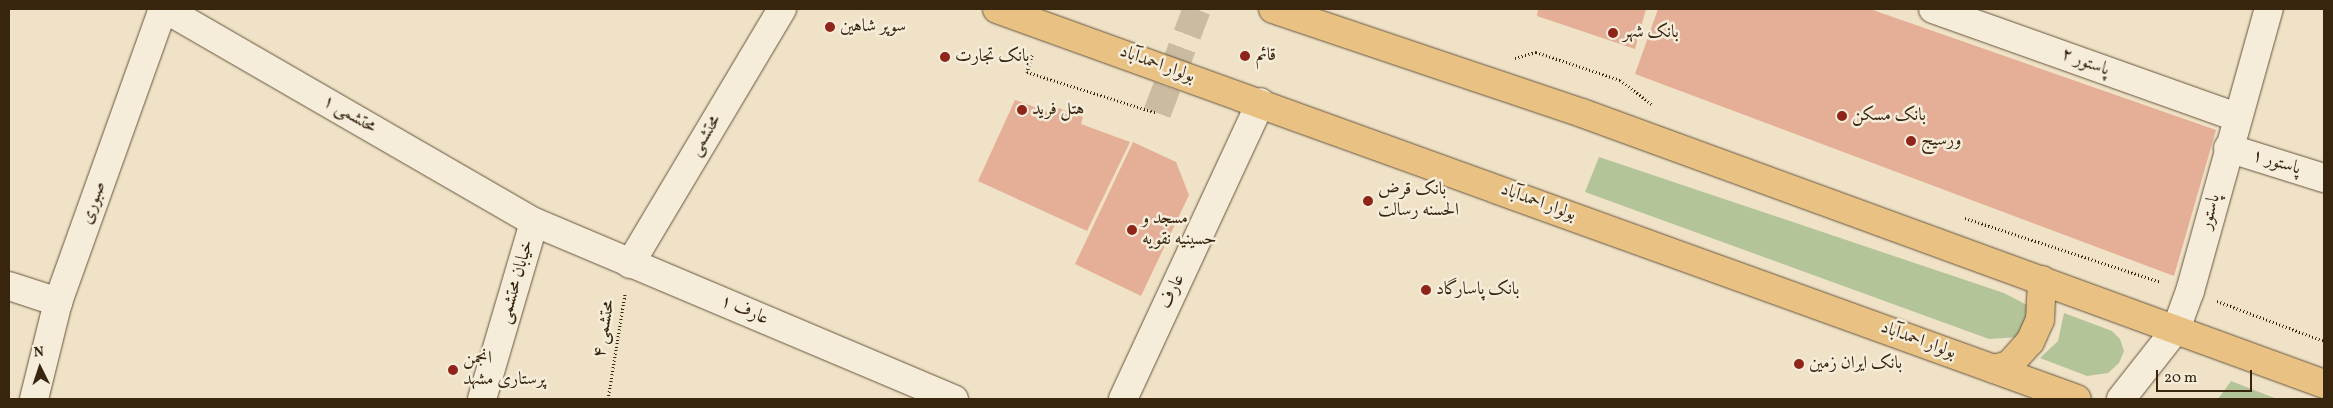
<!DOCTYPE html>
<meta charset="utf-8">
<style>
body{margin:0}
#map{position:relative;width:2333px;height:408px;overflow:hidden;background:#f0e2c6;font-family:Vollkorn,Amiri,serif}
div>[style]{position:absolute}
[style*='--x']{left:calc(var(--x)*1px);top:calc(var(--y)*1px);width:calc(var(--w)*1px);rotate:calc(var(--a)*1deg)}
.green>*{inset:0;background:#b4c499}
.building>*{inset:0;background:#e4af96}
.minor-tunnel>*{height:28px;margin-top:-14px;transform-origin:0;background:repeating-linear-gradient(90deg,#cbbca1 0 28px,transparent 0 42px)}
.path>*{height:3px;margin-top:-1.5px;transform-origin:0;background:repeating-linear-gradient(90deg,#37250e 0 1px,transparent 0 3.5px)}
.roads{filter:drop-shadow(0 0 1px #65543c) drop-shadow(0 0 1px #65543c)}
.minor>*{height:28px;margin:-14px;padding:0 14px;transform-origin:14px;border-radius:14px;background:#f5ecda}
.major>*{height:28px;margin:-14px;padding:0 14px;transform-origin:14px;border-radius:14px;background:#e8c183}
.dots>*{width:14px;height:14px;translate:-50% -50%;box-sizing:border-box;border:2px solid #f5ecda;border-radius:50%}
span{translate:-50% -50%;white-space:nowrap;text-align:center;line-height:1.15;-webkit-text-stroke:5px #f5ecda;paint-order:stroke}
.poi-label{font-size:18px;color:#37250e}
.left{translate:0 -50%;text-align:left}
.street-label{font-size:18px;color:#37250e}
.frame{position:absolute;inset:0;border:10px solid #37250e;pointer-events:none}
.north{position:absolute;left:15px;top:343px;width:50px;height:50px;-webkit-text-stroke:4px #f5ecda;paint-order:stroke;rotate:356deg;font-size:14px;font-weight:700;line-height:20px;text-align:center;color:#37250e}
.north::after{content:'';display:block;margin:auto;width:18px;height:22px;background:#37250e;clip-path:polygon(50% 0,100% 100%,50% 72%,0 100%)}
.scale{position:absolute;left:2156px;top:370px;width:96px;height:22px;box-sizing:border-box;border:2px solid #37250e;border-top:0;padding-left:6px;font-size:15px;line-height:18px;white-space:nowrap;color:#37250e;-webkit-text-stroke:4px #f5ecda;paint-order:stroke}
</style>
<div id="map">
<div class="green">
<div style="clip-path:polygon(1599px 157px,2004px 293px,2027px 305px,2029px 319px,2020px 337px,1989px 339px,1585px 192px)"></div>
<div style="clip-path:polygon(2064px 313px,2112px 331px,2120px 339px,2124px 351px,2119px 363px,2108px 373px,2087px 376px,2040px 358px,2058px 341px)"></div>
<div style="clip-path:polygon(2231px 381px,2277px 399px,2218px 399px)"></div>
</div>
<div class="building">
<div style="clip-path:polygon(1538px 9px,1646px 9px,1635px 49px,1537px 16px)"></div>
<div style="clip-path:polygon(1658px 9px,1870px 9px,2216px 130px,2174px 276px,1635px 74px)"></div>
<div style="clip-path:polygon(1015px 100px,1053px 114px,1055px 107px,1083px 117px,1081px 124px,1130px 142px,1087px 231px,978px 181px)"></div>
<div style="clip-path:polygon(1133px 142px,1176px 162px,1189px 195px,1141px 296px,1075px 264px)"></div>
</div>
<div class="minor-tunnel">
<div style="--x:1157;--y:113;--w:111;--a:-69"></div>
</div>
<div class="path">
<div style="--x:1032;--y:55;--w:18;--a:106"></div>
<div style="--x:1027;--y:72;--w:136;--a:17.5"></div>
<div style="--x:1515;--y:58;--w:22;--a:-16"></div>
<div style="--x:1536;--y:52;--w:89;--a:18.4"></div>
<div style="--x:1620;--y:80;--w:41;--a:37.1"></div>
<div style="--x:1965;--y:218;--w:206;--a:18.1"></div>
<div style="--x:2217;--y:301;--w:114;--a:20.5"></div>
<div style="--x:608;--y:399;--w:106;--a:-80.8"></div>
</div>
<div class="roads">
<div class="minor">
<div style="--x:165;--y:9;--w:426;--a:30"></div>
<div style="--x:534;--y:222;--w:456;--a:22.9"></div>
<div style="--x:1933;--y:9;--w:323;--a:19.6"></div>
<div style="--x:2228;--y:148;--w:101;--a:17.4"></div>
<div style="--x:630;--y:264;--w:297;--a:-59.2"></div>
<div style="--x:9;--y:286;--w:52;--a:18.1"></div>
<div style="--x:34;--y:399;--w:100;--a:-76.1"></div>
<div style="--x:58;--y:302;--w:311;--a:-70.3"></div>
<div style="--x:482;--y:399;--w:184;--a:-73.6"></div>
<div style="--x:1123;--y:399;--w:327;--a:-65.1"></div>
<div style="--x:2121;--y:399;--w:89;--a:-51.8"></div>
<div style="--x:2176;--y:329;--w:40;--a:-69.8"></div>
<div style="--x:2190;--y:291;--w:293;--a:-74.4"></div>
</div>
<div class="major">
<div style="--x:997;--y:9;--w:1148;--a:19.86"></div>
<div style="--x:1273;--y:9;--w:326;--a:18.6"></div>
<div style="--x:1582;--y:113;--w:790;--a:20.06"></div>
<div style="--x:1994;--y:369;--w:16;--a:-15"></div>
<div style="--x:2009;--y:365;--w:31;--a:-48"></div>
<div style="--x:2030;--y:342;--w:24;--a:-66"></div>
<div style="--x:2040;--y:320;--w:40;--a:-87.1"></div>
</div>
</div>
<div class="dots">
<div style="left:830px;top:27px;background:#8f2418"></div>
<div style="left:1613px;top:33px;background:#8f2418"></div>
<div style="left:1245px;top:56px;background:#8f2418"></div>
<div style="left:945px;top:57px;background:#8f2418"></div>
<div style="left:1022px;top:110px;background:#8f2418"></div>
<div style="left:1842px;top:116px;background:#8f2418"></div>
<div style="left:1911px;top:141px;background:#8f2418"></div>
<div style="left:1368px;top:201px;background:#8f2418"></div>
<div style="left:1132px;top:230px;background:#8f2418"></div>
<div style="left:1426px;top:290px;background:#8f2418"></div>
<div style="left:1799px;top:364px;background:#8f2418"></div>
<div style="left:453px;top:370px;background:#8f2418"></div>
</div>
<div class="poi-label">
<span class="left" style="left:840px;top:27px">سوپر شاهین</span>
<span class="left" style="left:1623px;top:33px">بانک شهر</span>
<span class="left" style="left:1256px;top:56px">قائم</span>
<span class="left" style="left:955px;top:57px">بانک تجارت</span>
<span class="left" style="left:1032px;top:110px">هتل فرید</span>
<span class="left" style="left:1852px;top:116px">بانک مسکن</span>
<span class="left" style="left:1921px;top:141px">ورسیج</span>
<span class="left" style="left:1378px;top:201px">بانک قرض<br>الحسنه رسالت</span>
<span class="left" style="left:1142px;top:230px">مسجد و<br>حسینیه نقویه</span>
<span class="left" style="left:1436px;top:290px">بانک پاسارگاد</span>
<span class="left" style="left:463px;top:370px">انجمن<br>پرستاری مشهد</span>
<span class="left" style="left:1809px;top:364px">بانک ایران زمین</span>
</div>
<div class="street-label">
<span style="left:2085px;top:63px;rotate:20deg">پاستور ۲</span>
<span style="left:1157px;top:65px;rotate:20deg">بولوار احمدآباد</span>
<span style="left:349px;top:115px;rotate:30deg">محتشمی ۱</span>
<span style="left:706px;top:136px;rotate:-59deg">محتشمی</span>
<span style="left:2276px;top:163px;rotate:17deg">پاستور ۱</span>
<span style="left:94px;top:203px;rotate:-70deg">صبوری</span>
<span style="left:1538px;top:203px;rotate:20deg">بولوار احمدآباد</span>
<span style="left:2211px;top:212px;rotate:-75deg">پاستور</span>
<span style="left:517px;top:282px;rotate:-74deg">خیابان محتشمی</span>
<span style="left:1173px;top:292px;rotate:-65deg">عارف</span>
<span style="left:744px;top:311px;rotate:23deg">عارف ۱</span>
<span style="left:605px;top:329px;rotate:-80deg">محتشمی ۴</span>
<span style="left:1918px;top:341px;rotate:20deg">بولوار احمدآباد</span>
</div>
<div class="frame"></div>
<div class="north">N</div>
<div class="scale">20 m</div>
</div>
